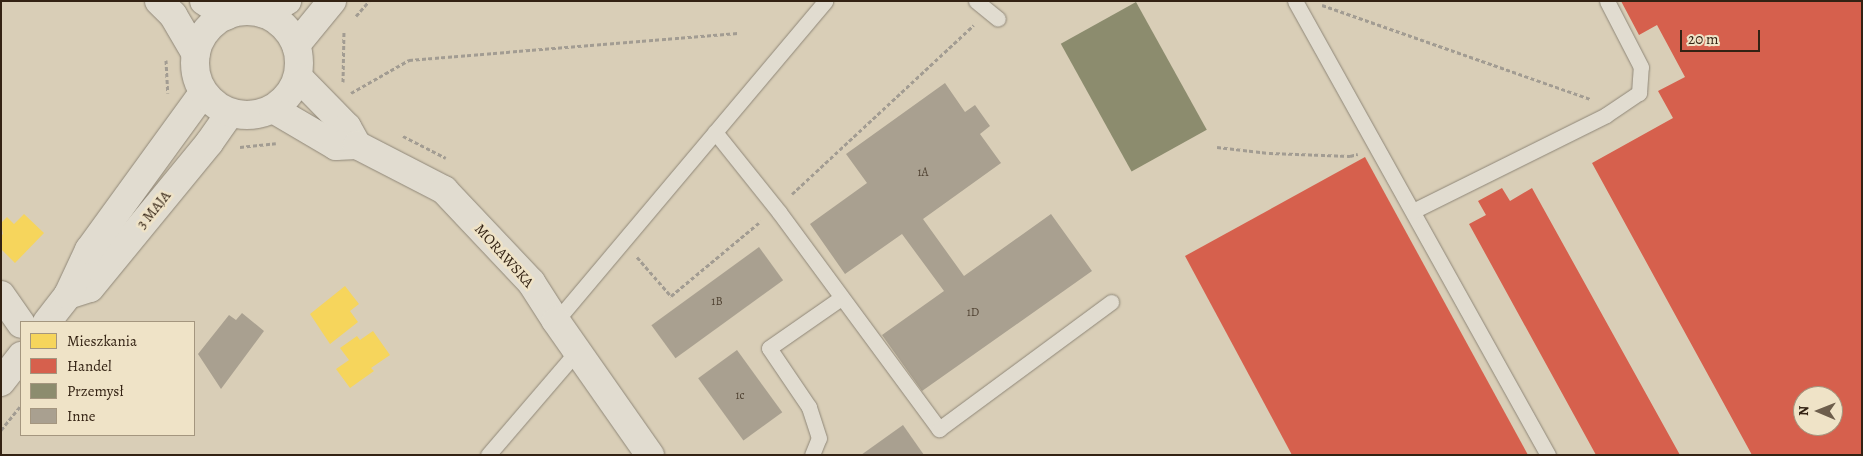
<!DOCTYPE html>
<meta charset="utf-8">
<style>
body{margin:0}
#map{position:relative;width:1863px;height:456px;overflow:hidden;background:#d9ceb7;font-family:Alegreya,serif}
div>[style]{position:absolute}
[style*='--x']{left:calc(var(--x)*1px);top:calc(var(--y)*1px);width:calc(var(--w)*1px);rotate:calc(var(--a)*1deg)}
.homes>*{inset:0;background:#f6d55c}
.shops>*{inset:0;background:#d6604d}
.industry>*{inset:0;background:#8c8c6e;transform-origin:0 0}
.building>*{inset:0;background:#a9a090;transform-origin:0 0}
.path>*{height:3px;margin-top:-1.5px;transform-origin:0;background:repeating-linear-gradient(90deg,#a29c92 0 4px,transparent 0 6.5px)}
.roads{filter:drop-shadow(0 0 1px #8f8778) drop-shadow(0 0 1px #8f8778)}
.service>*{height:15px;margin:-7.5px;padding:0 7.5px;transform-origin:7.5px;border-radius:7.5px;background:#e1dcd0}
.minor>*{height:28px;margin:-14px;padding:0 14px;transform-origin:14px;border-radius:14px;background:#e1dcd0}
.tertiary>*{height:28px;margin:-14px;padding:0 14px;transform-origin:14px;border-radius:14px;background:#e1dcd0}
.secondary>*{height:28px;margin:-14px;padding:0 14px;transform-origin:14px;border-radius:14px;background:#e1dcd0}
.secondary>.ring{margin:-14px;padding:0;box-sizing:content-box;background:none;border:28px solid #e1dcd0;border-radius:50%}
span{translate:-50% -50%;white-space:nowrap;text-align:center;line-height:1.15;-webkit-text-stroke:5px #efe3c7;paint-order:stroke}
.number-label{font-size:12px;color:#504232}
.number-label span{-webkit-text-stroke-width:0}
.street-label{font-size:15px;color:#332213}
.frame{position:absolute;inset:0;border:2px solid #332213;pointer-events:none}
.legend{position:absolute;left:20px;top:321px;width:175px;height:115px;box-sizing:border-box;background:#efe3c7;border:1px solid #a4967f;margin:0;padding:6px 9px;list-style:none;font-size:15px;color:#332213}
.legend li{display:flex;align-items:center;gap:10px;height:25px}
.legend b{width:25px;border:1px solid #a4967f}
.north{position:absolute;left:1793px;top:386px;width:50px;height:50px;box-sizing:border-box;background:#efe3c7;border:1px solid #a4967f;border-radius:50%;rotate:271deg;font-size:14px;font-weight:700;line-height:20px;text-align:center;color:#332213}
.north::after{content:'';display:block;margin:auto;width:18px;height:22px;background:#6d5e4c;clip-path:polygon(50% 0,100% 100%,50% 72%,0 100%)}
.scale{position:absolute;left:1680px;top:30px;width:80px;height:22px;box-sizing:border-box;border:2px solid #332213;border-top:0;padding-left:6px;font-size:15px;line-height:18px;white-space:nowrap;color:#332213;-webkit-text-stroke:4px #efe3c7;paint-order:stroke}
</style>
<div id="map">
<div class="homes">
<div style="clip-path:polygon(24px 214px,44px 233px,15px 263px,1px 249px,1px 236px,3px 234px,1px 223px,7px 217px,14px 224px)"></div>
<div style="clip-path:polygon(345px 286px,359px 304px,350px 311px,358px 322px,330px 344px,310px 314px)"></div>
<div style="clip-path:polygon(373px 331px,390px 355px,371px 368px,374px 371px,350px 388px,336px 369px,349px 360px,340px 348px,357px 336px,360px 340px)"></div>
</div>
<div class="shops">
<div style="clip-path:polygon(evenodd,1621px 1px,1862px 1px,1862px 455px,1752px 455px,1592px 163px,1673px 118px,1658px 91px,1685px 77px,1657px 25px,1639px 35px,1621px 1px,1803px 396px,1833px 396px,1833px 426px,1803px 426px,1803px 396px)"></div>
<div style="clip-path:polygon(1365px 157px,1528px 455px,1292px 455px,1185px 256px)"></div>
<div style="clip-path:polygon(1502px 188px,1510px 201px,1532px 188px,1680px 455px,1596px 455px,1469px 224px,1486px 215px,1478px 201px)"></div>
</div>
<div class="industry">
<div style="left:1136px;top:2px;width:146px;height:86px;rotate:61deg"></div>
</div>
<div class="building">
<div style="clip-path:polygon(945px 83px,965px 112px,975px 105px,990px 126px,980px 134px,1001px 163px,923px 219px,964px 276px,1051px 214px,1092px 271px,922px 391px,882px 335px,944px 291px,902px 234px,845px 274px,810px 224px,867px 183px,846px 154px)"></div>
<div style="left:759px;top:247px;width:41px;height:133px;rotate:54deg"></div>
<div style="clip-path:polygon(242px 313px,264px 331px,221px 389px,198px 354px,229px 315px,236px 320px)"></div>
<div style="left:737px;top:350px;width:77px;height:48px;rotate:54deg"></div>
<div style="clip-path:polygon(903px 425px,924px 455px,861px 455px)"></div>
</div>
<div class="path">
<div style="--x:1322;--y:5;--w:284;--a:19.3"></div>
<div style="--x:356;--y:16;--w:20;--a:-49"></div>
<div style="--x:166;--y:60;--w:33;--a:87"></div>
<div style="--x:343;--y:82;--w:51;--a:-88.9"></div>
<div style="--x:351;--y:93;--w:67;--a:-29.6"></div>
<div style="--x:409;--y:60;--w:330;--a:-4.7"></div>
<div style="--x:403;--y:136;--w:48;--a:27.1"></div>
<div style="--x:240;--y:147;--w:36;--a:-6"></div>
<div style="--x:1217;--y:147;--w:52;--a:6.6"></div>
<div style="--x:1269;--y:153;--w:81;--a:2.1"></div>
<div style="--x:1350;--y:156;--w:8;--a:-14"></div>
<div style="--x:792;--y:194;--w:248;--a:-42.9"></div>
<div style="--x:637;--y:257;--w:52;--a:48.9"></div>
<div style="--x:671;--y:296;--w:117;--a:-39.8"></div>
<div style="--x:1;--y:430;--w:32;--a:-51"></div>
</div>
<div class="roads">
<div class="service">
<div style="--x:976;--y:1;--w:28;--a:39"></div>
<div style="--x:1295;--y:1;--w:520;--a:60.87"></div>
<div style="--x:715;--y:132;--w:102;--a:51.3"></div>
<div style="--x:779;--y:212;--w:270;--a:53.6"></div>
<div style="--x:939;--y:429;--w:214;--a:-36.4"></div>
<div style="--x:1413;--y:211;--w:216;--a:-26.4"></div>
<div style="--x:1606;--y:115;--w:40;--a:-34"></div>
<div style="--x:1639;--y:93;--w:26;--a:-86"></div>
<div style="--x:1641;--y:67;--w:74;--a:-117.3"></div>
<div style="--x:556;--y:321;--w:418;--a:-49.9"></div>
<div style="--x:488;--y:455;--w:137;--a:-49.4"></div>
<div style="--x:812;--y:455;--w:18;--a:-68"></div>
<div style="--x:819;--y:438;--w:33;--a:-108"></div>
<div style="--x:809;--y:407;--w:71;--a:-124.1"></div>
<div style="--x:769;--y:348;--w:88;--a:-34.8"></div>
</div>
<div class="minor">
<div style="--x:1;--y:295;--w:35;--a:55"></div>
</div>
<div class="tertiary">
<div style="--x:265;--y:14;--w:26;--a:-31"></div>
<div style="--x:296;--y:45;--w:57;--a:-50.7"></div>
<div style="--x:68;--y:295;--w:23;--a:-18"></div>
<div style="--x:90;--y:288;--w:188;--a:-50.6"></div>
<div style="--x:209;--y:143;--w:37;--a:-55"></div>
<div style="--x:47;--y:322;--w:34;--a:-52"></div>
<div style="--x:68;--y:295;--w:50;--a:-65"></div>
<div style="--x:89;--y:250;--w:194;--a:-54"></div>
<div style="--x:1;--y:382;--w:33;--a:-52"></div>
</div>
<div class="secondary">
<div style="--x:159;--y:1;--w:20;--a:45"></div>
<div style="--x:173;--y:15;--w:45;--a:59.5"></div>
<div style="--x:204;--y:1;--w:27;--a:33"></div>
<div class="ring" style="left:195px;top:11px;width:76px;height:76px"></div>
<div style="--x:298;--y:77;--w:70;--a:45.6"></div>
<div style="--x:347;--y:127;--w:21;--a:61"></div>
<div style="--x:273;--y:109;--w:73;--a:30.4"></div>
<div style="--x:336;--y:146;--w:21;--a:-3"></div>
<div style="--x:357;--y:145;--w:98;--a:27.3"></div>
<div style="--x:444;--y:190;--w:127;--a:46.6"></div>
<div style="--x:531;--y:282;--w:46;--a:57.3"></div>
<div style="--x:556;--y:321;--w:164;--a:55"></div>
</div>
</div>
<div class="number-label">
<span style="left:923px;top:173px">1A</span>
<span style="left:717px;top:302px">1B</span>
<span style="left:973px;top:313px">1D</span>
<span style="left:740px;top:396px">1c</span>
</div>
<div class="street-label">
<span style="left:154px;top:210px;rotate:-51deg">3 MAJA</span>
<span style="left:504px;top:256px;rotate:48deg">MORAWSKA</span>
</div>
<div class="frame"></div>
<ul class="legend">
<li><b style="height:14px;background:#f6d55c"></b>Mieszkania</li>
<li><b style="height:14px;background:#d6604d"></b>Handel</li>
<li><b style="height:14px;background:#8c8c6e"></b>Przemysł</li>
<li><b style="height:14px;background:#a9a090"></b>Inne</li>
</ul>
<div class="north">N</div>
<div class="scale">20 m</div>
</div>
